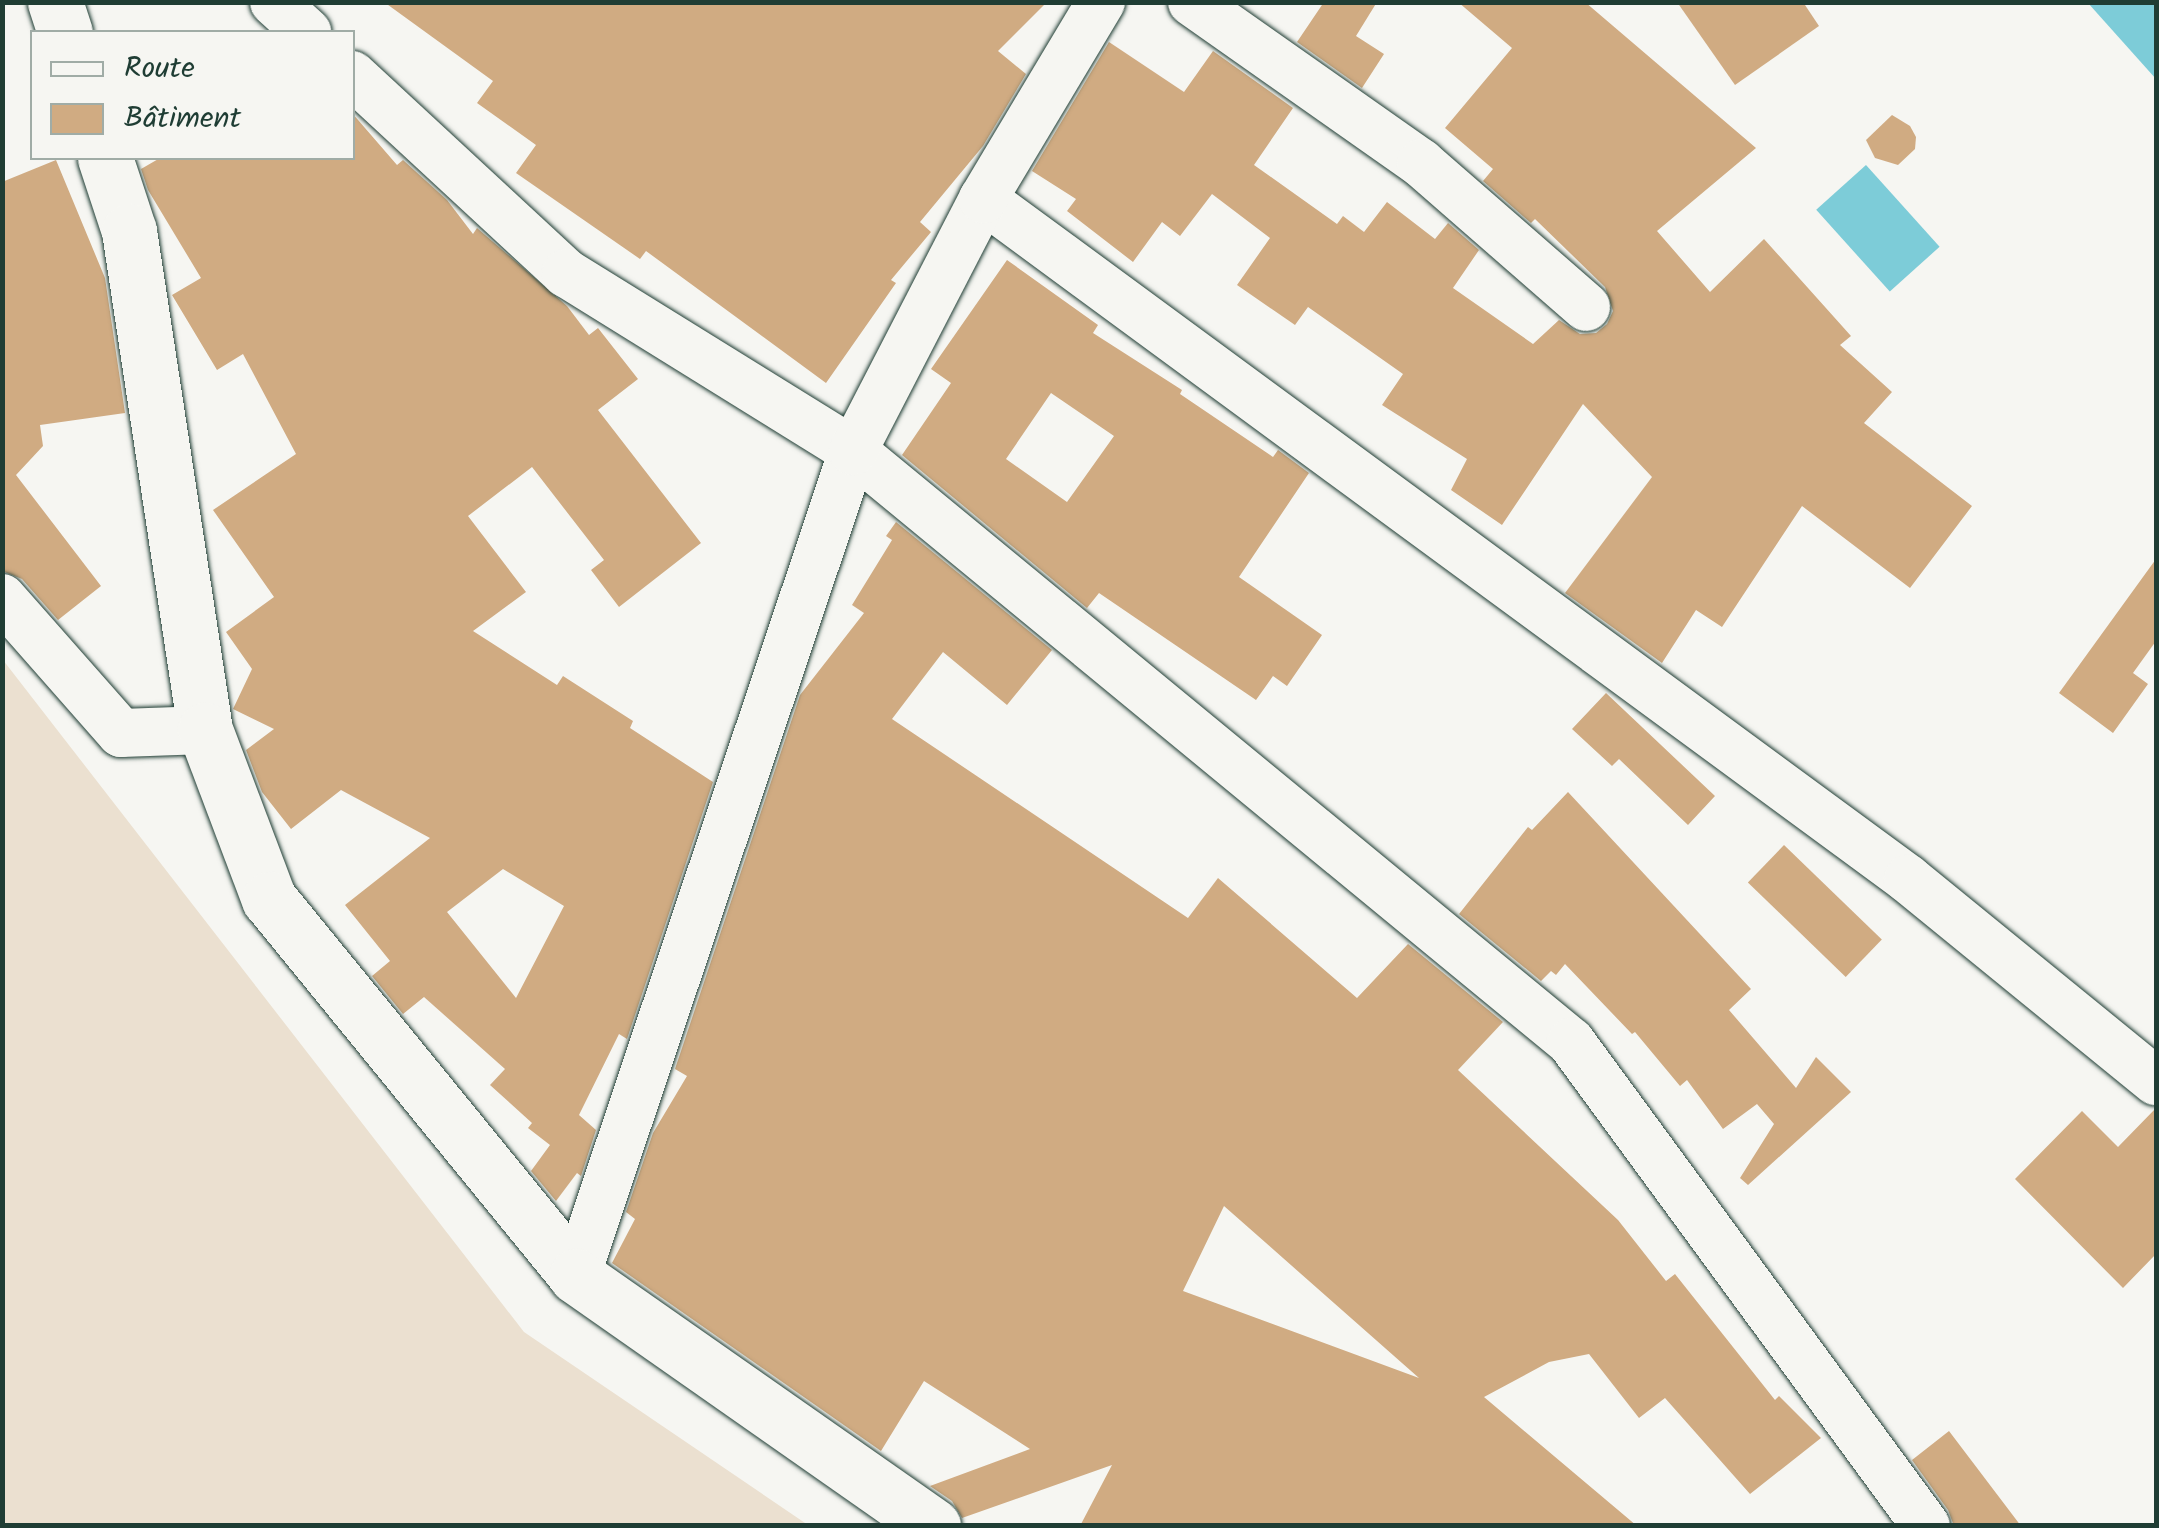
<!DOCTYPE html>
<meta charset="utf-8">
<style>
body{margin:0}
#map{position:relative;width:2159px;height:1528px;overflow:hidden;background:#f6f6f2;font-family:Kalam,sans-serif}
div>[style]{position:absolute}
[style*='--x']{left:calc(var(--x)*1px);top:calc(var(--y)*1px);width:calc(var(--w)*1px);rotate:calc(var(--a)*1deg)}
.built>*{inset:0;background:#ebe0d0}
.water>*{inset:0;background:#7dccd8;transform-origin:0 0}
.building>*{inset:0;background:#d0ab82;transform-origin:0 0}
.roads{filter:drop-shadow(0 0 2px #1f3d34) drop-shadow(0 0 2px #1f3d34)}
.street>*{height:48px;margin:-24px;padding:0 24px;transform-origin:24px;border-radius:24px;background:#f6f6f2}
.secondary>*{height:55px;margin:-27.5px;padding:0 27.5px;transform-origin:27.5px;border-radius:27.5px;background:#f6f6f2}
span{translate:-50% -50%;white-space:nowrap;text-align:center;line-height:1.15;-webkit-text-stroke:8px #f6f6f2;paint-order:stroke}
.frame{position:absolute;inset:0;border:5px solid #1f3d34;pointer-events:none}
.legend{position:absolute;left:30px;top:30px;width:325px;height:130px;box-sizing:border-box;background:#f6f6f2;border:2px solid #a0aca6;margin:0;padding:12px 18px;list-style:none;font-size:30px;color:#1f3d34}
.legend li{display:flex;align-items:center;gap:20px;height:50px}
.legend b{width:50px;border:2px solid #a0aca6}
</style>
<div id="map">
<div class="built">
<div style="clip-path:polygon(3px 660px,524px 1332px,808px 1525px,3px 1525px)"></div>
</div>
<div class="water">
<div style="clip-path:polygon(2088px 3px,2156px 3px,2156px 79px)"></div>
<div style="left:1866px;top:165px;width:110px;height:67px;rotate:48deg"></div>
</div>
<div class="building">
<div style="clip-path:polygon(384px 2px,1047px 2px,998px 51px,1026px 74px,983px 146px,920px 222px,931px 232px,891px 280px,896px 283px,826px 383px,646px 251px,640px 259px,516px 173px,536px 145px,477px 103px,493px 81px)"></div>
<div style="clip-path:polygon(1324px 2px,1377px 2px,1356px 36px,1384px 54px,1362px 88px,1297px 42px)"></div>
<div style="clip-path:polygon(1458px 2px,1585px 2px,1756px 148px,1657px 231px,1710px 292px,1764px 239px,1851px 336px,1840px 345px,1892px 392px,1864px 423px,1972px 506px,1910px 588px,1802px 506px,1722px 627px,1696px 610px,1662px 663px,1565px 593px,1652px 477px,1583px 404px,1502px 525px,1451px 490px,1467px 459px,1382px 405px,1403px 374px,1308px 307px,1295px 325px,1237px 285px,1270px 238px,1212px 194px,1180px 236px,1162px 222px,1133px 262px,1067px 211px,1076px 199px,1032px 171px,1109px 42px,1184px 92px,1213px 51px,1293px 108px,1254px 165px,1337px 224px,1343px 216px,1364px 232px,1387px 202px,1435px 239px,1448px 223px,1479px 250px,1453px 288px,1533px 344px,1559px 320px,1580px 334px,1596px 333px,1607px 324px,1613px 311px,1605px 287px,1535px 219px,1531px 223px,1483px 181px,1493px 169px,1445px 128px,1512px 48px)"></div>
<div style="clip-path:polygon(1677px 2px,1803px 2px,1819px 26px,1735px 85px)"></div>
<div style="clip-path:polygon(evenodd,352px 113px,397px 165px,403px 160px,447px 200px,473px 234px,477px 228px,567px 306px,589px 335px,598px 328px,638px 379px,598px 410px,701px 543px,619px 607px,591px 570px,604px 560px,532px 467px,468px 516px,526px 592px,473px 631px,557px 685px,563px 676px,633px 721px,630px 728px,713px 782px,627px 1039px,619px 1034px,579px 1115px,596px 1130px,581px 1176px,577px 1173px,556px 1201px,531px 1171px,550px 1145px,528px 1128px,532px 1123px,490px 1085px,505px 1069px,424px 997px,403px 1014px,372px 976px,390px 961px,345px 905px,430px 838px,341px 790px,291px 829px,262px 792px,246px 750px,274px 729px,233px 709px,252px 669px,226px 632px,274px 597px,213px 510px,296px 454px,243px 354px,217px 370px,172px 295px,201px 278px,148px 190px,141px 169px,160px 158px,352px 158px,352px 113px,503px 869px,564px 906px,516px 998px,447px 912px,503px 869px)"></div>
<div style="clip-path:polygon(1892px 115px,1910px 126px,1916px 137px,1915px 149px,1898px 165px,1875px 158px,1866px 140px)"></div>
<div style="clip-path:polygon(56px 160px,105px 278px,125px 413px,40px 425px,43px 446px,16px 475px,101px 586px,58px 620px,22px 579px,2px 571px,2px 182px)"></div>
<div style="clip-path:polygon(evenodd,1007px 260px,1098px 325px,1093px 333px,1182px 390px,1180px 394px,1273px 457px,1278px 450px,1309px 473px,1239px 577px,1322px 635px,1287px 686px,1273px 676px,1256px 700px,1099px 593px,1087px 608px,902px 455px,951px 383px,931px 369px,1007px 260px,1051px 393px,1114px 436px,1067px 502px,1006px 459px,1051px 393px)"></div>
<div style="clip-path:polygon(evenodd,896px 522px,1052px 650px,1007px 705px,943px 652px,892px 719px,1188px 918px,1218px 878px,1357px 998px,1408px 944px,1503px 1022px,1458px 1070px,1618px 1220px,1666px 1281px,1675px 1274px,1775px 1400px,1779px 1396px,1821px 1438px,1750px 1494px,1665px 1398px,1639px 1418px,1589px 1354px,1549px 1362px,1484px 1397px,1637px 1526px,1080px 1526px,1112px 1465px,962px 1518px,952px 1501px,930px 1486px,1030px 1449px,924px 1381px,881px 1451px,612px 1263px,635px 1219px,626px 1212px,653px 1133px,687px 1076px,675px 1069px,800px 695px,864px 613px,852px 605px,892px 540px,886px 536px,896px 522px,1224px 1206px,1419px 1378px,1183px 1291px,1224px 1206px)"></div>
<div style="clip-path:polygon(2156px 559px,2156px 641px,2133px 673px,2148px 684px,2113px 733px,2059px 693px)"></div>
<div style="clip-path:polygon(1606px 693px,1715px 796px,1688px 825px,1619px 759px,1612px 766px,1572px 729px)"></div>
<div style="clip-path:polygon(1568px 792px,1751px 989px,1729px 1010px,1796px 1088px,1816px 1057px,1851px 1092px,1748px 1185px,1740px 1178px,1774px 1124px,1757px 1104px,1723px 1129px,1687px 1080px,1680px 1086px,1635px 1032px,1632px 1034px,1565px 964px,1556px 975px,1551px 971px,1541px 981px,1459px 914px,1528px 827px,1532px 830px)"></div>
<div style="left:1784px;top:845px;width:136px;height:52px;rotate:44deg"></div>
<div style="clip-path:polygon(2156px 1108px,2156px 1254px,2123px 1288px,2015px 1179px,2082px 1111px,2118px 1147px)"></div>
<div style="clip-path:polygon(1949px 1431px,2021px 1526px,1954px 1526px,1948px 1510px,1912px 1460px)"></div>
</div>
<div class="roads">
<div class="street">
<div style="--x:274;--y:2;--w:45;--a:42.3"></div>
<div style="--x:1192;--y:2;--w:280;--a:35.1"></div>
<div style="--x:1421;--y:163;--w:219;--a:41.1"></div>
<div style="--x:352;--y:75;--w:292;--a:42.8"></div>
<div style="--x:566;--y:273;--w:338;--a:31.8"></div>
<div style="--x:853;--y:451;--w:930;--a:39.46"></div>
<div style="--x:1571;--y:1042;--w:600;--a:53.74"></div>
<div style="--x:983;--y:199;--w:1148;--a:36.32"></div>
<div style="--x:1908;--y:879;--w:320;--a:39.2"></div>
<div style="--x:2;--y:598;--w:180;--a:48.6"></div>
<div style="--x:121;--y:733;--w:84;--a:-2"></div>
<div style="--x:576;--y:1276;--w:870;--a:-71.44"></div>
<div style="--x:853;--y:451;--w:284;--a:-62.7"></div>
<div style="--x:983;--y:199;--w:230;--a:-59.1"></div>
</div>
<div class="secondary">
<div style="--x:55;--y:2;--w:32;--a:72"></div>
<div style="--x:105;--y:158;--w:77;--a:71.8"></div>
<div style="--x:129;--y:231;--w:505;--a:81.34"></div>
<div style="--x:205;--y:730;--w:181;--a:69.3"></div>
<div style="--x:269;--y:899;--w:486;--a:50.8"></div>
<div style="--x:576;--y:1276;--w:436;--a:35"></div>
</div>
</div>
<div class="frame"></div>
<ul class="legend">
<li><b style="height:12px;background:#f6f6f2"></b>Route</li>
<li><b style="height:28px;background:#d0ab82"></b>Bâtiment</li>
</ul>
</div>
